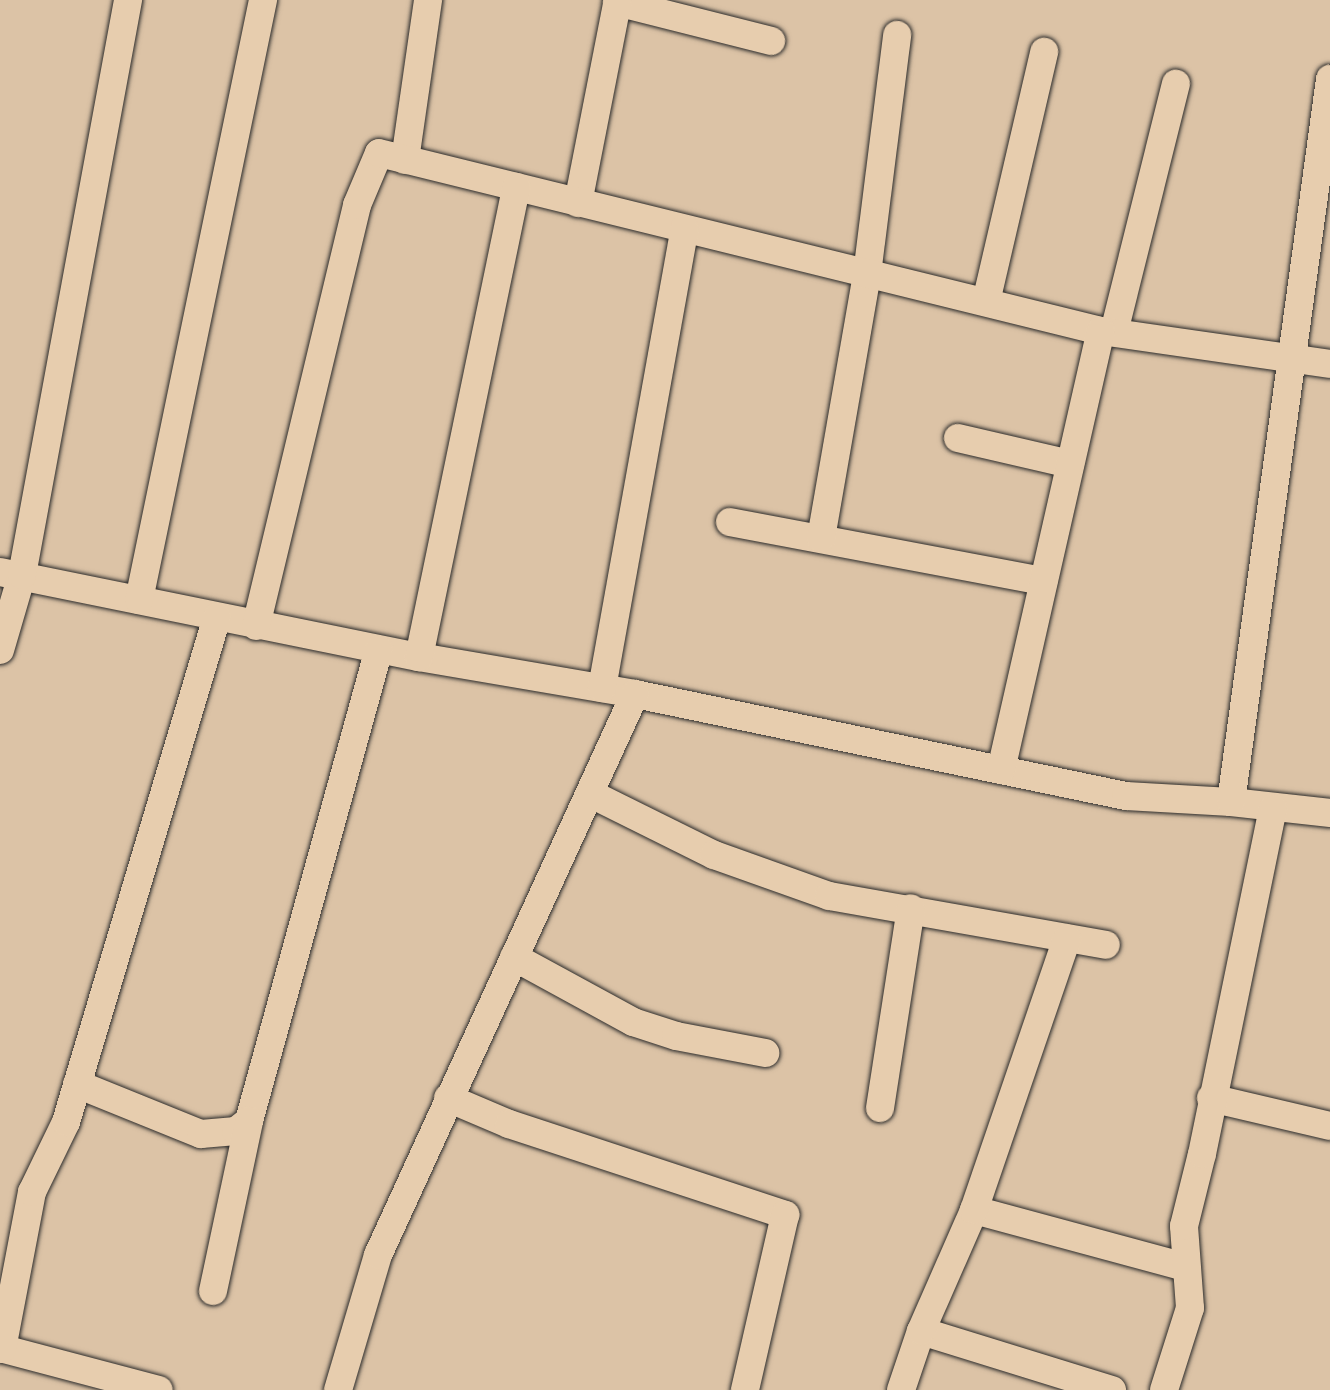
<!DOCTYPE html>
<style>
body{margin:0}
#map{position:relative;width:1330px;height:1390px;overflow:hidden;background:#dcc3a6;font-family:"Comic Neue",sans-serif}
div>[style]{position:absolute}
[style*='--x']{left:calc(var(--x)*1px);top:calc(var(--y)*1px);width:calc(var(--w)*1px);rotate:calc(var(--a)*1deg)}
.roads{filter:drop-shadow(0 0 2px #2b2b2b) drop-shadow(0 0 2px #2b2b2b)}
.street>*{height:28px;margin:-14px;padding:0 14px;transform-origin:14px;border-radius:14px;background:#e7cdae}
span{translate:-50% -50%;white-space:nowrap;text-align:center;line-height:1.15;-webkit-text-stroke:4.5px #e7cdae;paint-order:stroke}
</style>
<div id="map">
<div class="roads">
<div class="street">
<div style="--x:617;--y:2;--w:159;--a:14.2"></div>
<div style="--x:405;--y:160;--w:162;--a:-81.8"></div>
<div style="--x:578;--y:203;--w:207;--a:-78.9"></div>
<div style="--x:986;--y:302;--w:257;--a:-76.9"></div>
<div style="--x:1114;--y:332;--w:256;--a:-76"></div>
<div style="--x:958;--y:438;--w:115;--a:13.1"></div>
<div style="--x:730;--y:522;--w:319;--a:10.7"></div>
<div style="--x:821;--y:538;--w:268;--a:-80.1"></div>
<div style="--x:867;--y:274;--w:241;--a:-82.8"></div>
<div style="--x:0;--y:572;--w:428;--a:11.5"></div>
<div style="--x:419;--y:657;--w:219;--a:9.7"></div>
<div style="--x:635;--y:694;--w:501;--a:11.74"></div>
<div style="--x:1126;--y:796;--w:105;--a:3.3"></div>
<div style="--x:1231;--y:802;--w:100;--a:6.3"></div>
<div style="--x:139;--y:600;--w:613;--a:-78.32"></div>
<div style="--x:256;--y:626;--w:433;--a:-76.5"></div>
<div style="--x:357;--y:205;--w:56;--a:-67.1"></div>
<div style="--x:379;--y:153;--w:744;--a:13.85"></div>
<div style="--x:1101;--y:331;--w:231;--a:8.2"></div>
<div style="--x:0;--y:650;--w:78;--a:-73.7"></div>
<div style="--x:22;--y:575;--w:585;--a:-79.55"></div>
<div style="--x:419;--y:657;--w:480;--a:-78.3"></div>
<div style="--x:602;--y:688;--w:466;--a:-79.8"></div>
<div style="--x:1001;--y:770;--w:450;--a:-77.2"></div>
<div style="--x:591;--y:794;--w:137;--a:26.4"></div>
<div style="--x:714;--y:855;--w:122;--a:19.6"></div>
<div style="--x:829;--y:896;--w:281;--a:10"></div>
<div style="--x:1231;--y:802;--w:730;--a:-82.2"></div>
<div style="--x:514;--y:957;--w:136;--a:28.6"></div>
<div style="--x:633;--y:1022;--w:45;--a:18"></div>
<div style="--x:676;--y:1036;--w:91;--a:10.8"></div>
<div style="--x:77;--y:1084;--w:134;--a:22"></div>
<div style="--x:201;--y:1134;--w:35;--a:-5"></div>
<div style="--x:236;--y:1131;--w:16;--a:-38"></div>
<div style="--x:249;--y:1121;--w:489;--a:-74.6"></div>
<div style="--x:448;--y:1098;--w:66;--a:23.1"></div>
<div style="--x:509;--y:1124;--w:291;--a:18.2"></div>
<div style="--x:785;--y:1215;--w:180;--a:102.9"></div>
<div style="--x:1211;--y:1098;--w:122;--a:13.2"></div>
<div style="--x:880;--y:1108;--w:202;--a:-81.2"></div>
<div style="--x:974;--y:1210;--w:219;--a:15.1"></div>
<div style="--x:213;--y:1291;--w:174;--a:-78"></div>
<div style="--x:921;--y:1331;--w:200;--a:17.2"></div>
<div style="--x:0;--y:1348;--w:164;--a:14.8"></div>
<div style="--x:2;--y:1349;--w:160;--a:-79.2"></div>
<div style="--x:32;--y:1192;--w:78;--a:-64.1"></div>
<div style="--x:66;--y:1122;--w:527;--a:-73.35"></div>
<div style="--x:338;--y:1390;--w:141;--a:-73.5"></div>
<div style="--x:378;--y:1255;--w:617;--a:-65.39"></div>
<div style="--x:901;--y:1390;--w:62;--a:-71.3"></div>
<div style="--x:921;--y:1331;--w:132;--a:-66.3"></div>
<div style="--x:974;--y:1210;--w:287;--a:-71.1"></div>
<div style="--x:1164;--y:1390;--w:86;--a:-72.4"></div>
<div style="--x:1190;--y:1308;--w:82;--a:-94.2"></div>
<div style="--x:1184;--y:1226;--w:74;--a:-76"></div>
<div style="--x:1202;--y:1154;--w:353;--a:-78.4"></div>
</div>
</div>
</div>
